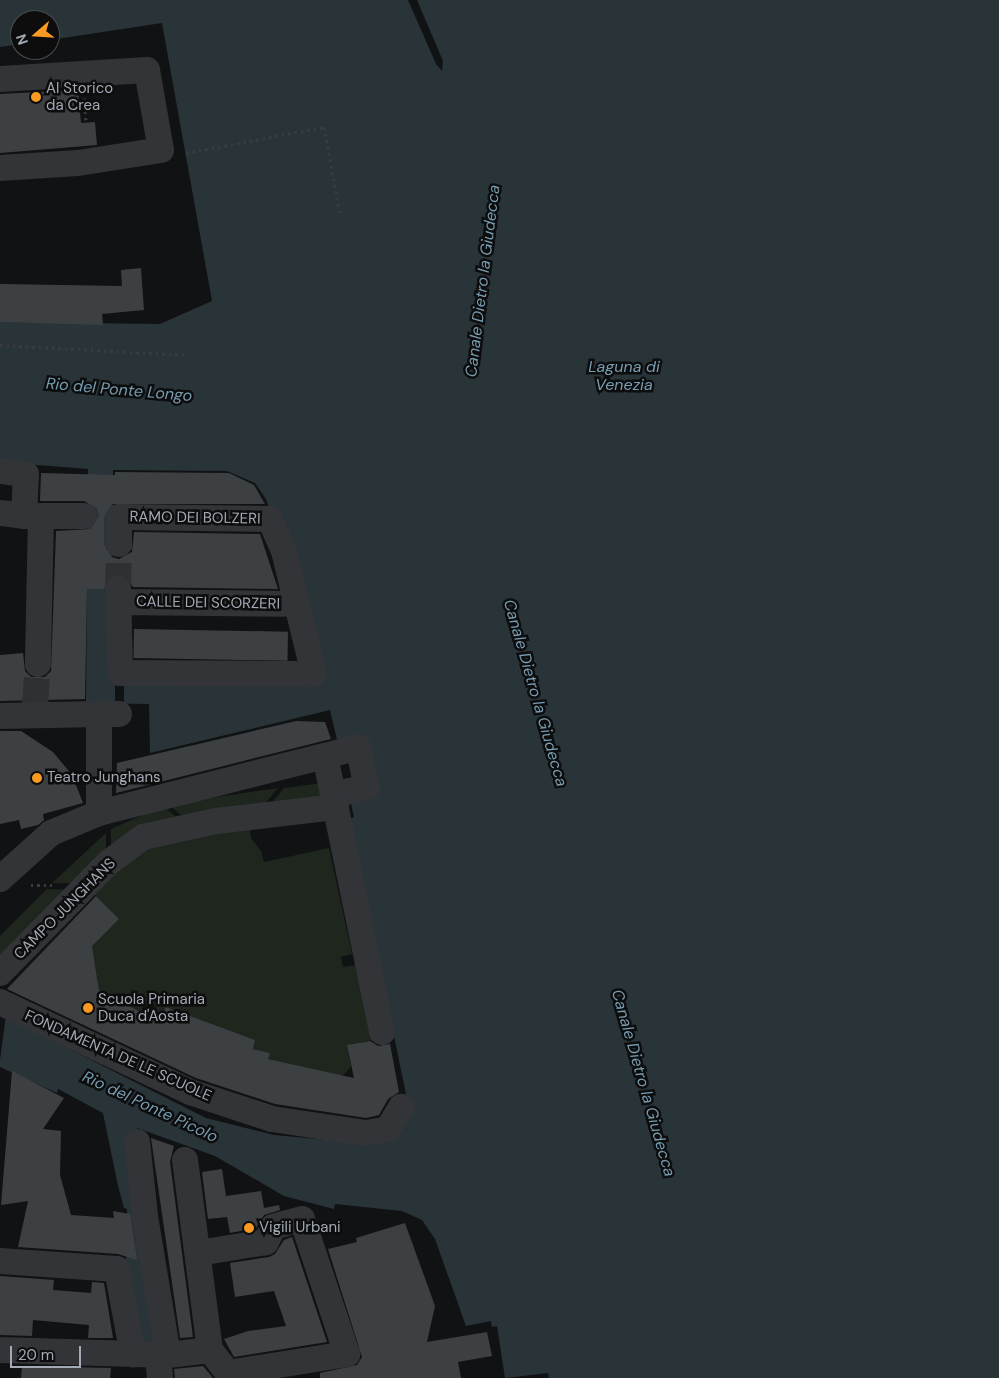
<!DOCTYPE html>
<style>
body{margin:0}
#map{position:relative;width:999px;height:1378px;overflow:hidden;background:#111213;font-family:"DM Sans",sans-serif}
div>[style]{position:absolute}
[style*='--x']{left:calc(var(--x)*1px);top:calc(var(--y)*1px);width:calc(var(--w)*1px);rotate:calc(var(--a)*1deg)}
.green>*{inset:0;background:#1e261e}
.water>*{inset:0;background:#293439}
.pier>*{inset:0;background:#111213;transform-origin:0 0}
.building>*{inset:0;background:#3d4043;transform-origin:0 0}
.street-tunnel>*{height:26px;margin-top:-13px;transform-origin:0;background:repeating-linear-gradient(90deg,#2e3033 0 26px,transparent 0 39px)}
.path>*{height:3px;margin-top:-1.5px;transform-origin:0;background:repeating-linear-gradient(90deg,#383b3f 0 2.5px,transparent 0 6.5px)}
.street>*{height:26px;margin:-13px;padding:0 13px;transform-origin:13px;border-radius:13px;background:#323438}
.dots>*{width:14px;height:14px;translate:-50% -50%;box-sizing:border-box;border:2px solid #0d0d0e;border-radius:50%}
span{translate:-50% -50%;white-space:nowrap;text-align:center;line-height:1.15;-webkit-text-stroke:5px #0d0d0e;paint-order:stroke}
.poi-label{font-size:15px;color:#a2aab5}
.left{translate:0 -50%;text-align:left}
.street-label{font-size:15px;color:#a2aab5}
.water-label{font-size:16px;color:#779db2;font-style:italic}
.north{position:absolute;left:10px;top:10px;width:50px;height:50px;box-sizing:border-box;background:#0d0d0e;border:1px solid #494c51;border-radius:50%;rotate:251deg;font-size:14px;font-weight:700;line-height:20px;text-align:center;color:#a2aab5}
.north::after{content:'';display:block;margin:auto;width:18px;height:22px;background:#fa9a22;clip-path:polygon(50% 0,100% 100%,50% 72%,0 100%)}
.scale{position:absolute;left:10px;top:1346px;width:71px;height:22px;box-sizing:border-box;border:2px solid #a2aab5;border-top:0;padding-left:6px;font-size:15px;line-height:18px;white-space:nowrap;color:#a2aab5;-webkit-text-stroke:4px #0d0d0e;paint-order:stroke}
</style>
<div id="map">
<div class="green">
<div style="clip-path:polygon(323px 783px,325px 802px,265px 811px,284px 788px)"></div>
<div style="clip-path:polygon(278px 788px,259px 811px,187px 820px,168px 804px)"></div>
<div style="clip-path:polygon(163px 806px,181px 821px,111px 855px,111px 829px)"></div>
<div style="clip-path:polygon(249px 822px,251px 838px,261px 851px,264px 862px,329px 848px,352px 954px,341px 957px,343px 967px,357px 965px,372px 1040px,347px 1045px,351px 1067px,342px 1076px,268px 1059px,269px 1053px,253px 1049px,255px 1040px,166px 1007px,162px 1016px,147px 1009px,144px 1014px,107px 994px,101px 996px,94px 984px,98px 981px,93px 955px,88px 953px,92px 940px,98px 939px,119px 919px,89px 889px,152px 839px)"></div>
<div style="clip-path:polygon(106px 833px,106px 859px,82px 883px,52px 883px)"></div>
<div style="clip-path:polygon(47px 889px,76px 890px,0 957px,0 936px)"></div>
</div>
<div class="water">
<div style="clip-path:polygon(evenodd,0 0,999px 0,999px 1378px,549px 1378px,548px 1373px,505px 1378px,497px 1326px,492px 1327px,491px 1321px,466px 1326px,435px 1239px,422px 1220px,402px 1211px,335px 1204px,334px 1209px,284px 1196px,215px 1156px,137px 1128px,134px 1142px,162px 1342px,141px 1344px,126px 1260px,127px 1209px,124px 1208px,118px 1186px,103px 1113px,58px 1089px,57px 1093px,0 1067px,0 1014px,206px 1118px,274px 1135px,361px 1143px,406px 1105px,406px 1094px,349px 819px,354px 817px,350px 799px,374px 793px,362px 734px,337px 740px,330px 710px,150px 753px,149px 704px,86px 703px,88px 469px,0 462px,0 322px,160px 324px,212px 301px,162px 23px,50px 40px,50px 20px,20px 20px,20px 44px,0 47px,0 0,113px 470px,227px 471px,255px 483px,266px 499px,324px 681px,112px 678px,113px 470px)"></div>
</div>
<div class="pier">
<div style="clip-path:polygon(408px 0,417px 0,443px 61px,442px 71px,436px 64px)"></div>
<div style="left:115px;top:676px;width:9px;height:30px"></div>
<div style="clip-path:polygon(0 1012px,6px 1015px,0 1060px)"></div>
</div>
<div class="building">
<div style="clip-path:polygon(78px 90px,81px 123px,95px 122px,97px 145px,0 153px,0 94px)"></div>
<div style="clip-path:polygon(141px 268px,144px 310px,102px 314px,103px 325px,0 322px,0 284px,122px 286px,121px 270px)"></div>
<div style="clip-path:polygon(115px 472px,229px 473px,254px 485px,265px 504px,112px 504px,104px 517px,104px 544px,111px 557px,119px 559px,132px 552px,134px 532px,260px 534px,278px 589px,133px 587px,125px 576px,111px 576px,103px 589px,87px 589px,85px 699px,0 701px,0 655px,23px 653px,25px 671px,31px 677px,45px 677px,51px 671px,56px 531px,91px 529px,99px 516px,97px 508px,84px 501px,40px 501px,41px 473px,115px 475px)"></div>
<div style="left:134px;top:629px;width:154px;height:29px;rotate:1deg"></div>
<div style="clip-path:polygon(296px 721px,325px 722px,331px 739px,116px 793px,117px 763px)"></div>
<div style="clip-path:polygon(0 731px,21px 731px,53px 752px,72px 775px,83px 803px,43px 814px,44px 820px,38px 825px,21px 829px,19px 820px,0 824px)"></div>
<div style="clip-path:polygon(96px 896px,119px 919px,92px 946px,99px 990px,144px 1014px,147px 1009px,162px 1016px,166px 1007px,255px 1040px,253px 1049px,270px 1053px,268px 1059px,354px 1078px,347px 1045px,370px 1041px,378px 1046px,390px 1044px,399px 1092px,388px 1099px,379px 1115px,366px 1118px,275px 1104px,196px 1078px,7px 989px)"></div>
<div style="clip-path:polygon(12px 1071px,64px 1098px,43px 1129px,61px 1131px,60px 1175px,71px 1215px,114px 1218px,113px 1211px,130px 1214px,137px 1260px,118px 1254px,18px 1247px,28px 1201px,1px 1205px)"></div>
<div style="clip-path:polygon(151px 1138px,174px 1146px,170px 1162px,193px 1337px,180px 1338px)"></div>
<div style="clip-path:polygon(222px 1169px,226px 1196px,261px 1191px,264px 1208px,279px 1205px,280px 1210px,264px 1215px,256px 1228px,230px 1233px,227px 1217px,208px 1219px,202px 1172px)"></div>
<div style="clip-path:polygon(405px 1223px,435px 1306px,427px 1342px,487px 1332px,492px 1356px,458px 1362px,461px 1378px,320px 1378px,320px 1373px,357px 1365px,362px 1357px,328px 1249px,357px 1242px,356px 1238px)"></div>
<div style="clip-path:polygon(292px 1237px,327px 1342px,234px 1357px,224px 1339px,248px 1331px,286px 1326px,274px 1291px,235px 1297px,230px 1263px,269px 1257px,275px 1254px,284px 1240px)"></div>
<div style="clip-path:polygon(0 1276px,54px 1280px,53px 1290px,91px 1293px,92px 1282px,104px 1283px,113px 1338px,88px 1338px,89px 1325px,33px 1320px,32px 1336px,0 1335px)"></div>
<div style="clip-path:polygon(22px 1366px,111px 1368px,110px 1378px,21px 1378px)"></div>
<div style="clip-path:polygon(203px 1366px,213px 1378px,175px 1378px,174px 1369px)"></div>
</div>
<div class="street-tunnel">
<div style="--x:118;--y:589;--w:45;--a:-88.7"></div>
<div style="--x:35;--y:704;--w:40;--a:-85.7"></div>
</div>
<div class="path">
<div style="--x:84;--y:98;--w:24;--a:85"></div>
<div style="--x:186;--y:153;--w:140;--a:-10.7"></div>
<div style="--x:324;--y:127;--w:88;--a:79.6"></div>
<div style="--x:0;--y:345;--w:187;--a:3.1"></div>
<div style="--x:31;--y:885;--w:21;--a:0"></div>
</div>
<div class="street">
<div style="--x:0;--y:79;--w:147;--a:-3.5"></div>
<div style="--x:147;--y:70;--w:81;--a:80.1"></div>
<div style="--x:161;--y:150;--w:84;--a:171.1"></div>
<div style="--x:78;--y:163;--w:78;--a:176.3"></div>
<div style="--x:0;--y:471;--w:26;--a:7"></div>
<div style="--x:26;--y:474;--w:42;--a:92.7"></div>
<div style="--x:24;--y:516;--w:17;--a:0"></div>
<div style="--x:41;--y:516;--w:148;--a:91.2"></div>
<div style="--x:0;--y:513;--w:24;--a:7"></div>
<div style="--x:41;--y:516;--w:43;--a:0"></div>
<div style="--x:118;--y:589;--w:84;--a:88.6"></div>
<div style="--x:120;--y:673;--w:194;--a:0.3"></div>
<div style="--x:314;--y:674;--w:127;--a:-103.7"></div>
<div style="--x:284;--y:551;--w:35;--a:-114"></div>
<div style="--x:270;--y:519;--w:151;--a:-179.2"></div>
<div style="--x:119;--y:517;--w:27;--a:90"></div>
<div style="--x:118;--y:602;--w:179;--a:0.6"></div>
<div style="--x:0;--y:716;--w:99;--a:-1.2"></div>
<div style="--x:325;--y:756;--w:34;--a:-15"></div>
<div style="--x:358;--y:747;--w:41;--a:77.3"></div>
<div style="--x:367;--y:787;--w:35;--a:167"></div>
<div style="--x:99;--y:813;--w:99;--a:-90"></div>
<div style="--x:99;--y:714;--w:20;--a:0"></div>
<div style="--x:0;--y:879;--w:69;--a:-42"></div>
<div style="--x:51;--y:833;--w:52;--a:-22.6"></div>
<div style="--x:99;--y:813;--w:233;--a:-14.2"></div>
<div style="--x:325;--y:756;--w:282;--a:78.3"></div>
<div style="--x:0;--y:973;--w:154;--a:-45.5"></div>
<div style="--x:108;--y:863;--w:44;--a:-36.6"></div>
<div style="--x:143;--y:837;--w:75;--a:-12.4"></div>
<div style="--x:216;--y:821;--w:121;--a:-6.7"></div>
<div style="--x:0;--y:1002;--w:210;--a:25.3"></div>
<div style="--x:190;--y:1092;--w:86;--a:18.2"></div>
<div style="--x:272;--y:1119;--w:95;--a:8.5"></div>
<div style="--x:366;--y:1133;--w:22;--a:-10"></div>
<div style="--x:388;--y:1129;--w:26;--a:-59"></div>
<div style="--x:137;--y:1142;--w:74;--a:83.8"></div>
<div style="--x:145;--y:1216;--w:141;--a:80.6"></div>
<div style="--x:185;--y:1160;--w:192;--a:82.5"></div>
<div style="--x:0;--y:1261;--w:117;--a:3.9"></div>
<div style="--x:117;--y:1269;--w:87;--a:79.5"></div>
<div style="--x:0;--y:1350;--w:168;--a:1.7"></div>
<div style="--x:168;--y:1355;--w:42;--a:-6.8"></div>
<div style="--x:210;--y:1350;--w:29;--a:52"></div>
<div style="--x:228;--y:1373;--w:121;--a:-9.1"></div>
<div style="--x:347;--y:1354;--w:142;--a:-108.4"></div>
<div style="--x:302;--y:1219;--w:30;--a:165"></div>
<div style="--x:273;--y:1227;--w:17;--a:115"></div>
<div style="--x:266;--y:1242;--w:68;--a:170.7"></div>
<div style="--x:158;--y:1355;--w:23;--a:85"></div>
</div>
<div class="dots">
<div style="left:36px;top:97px;background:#fa9a22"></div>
<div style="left:37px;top:778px;background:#fa9a22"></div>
<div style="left:88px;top:1008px;background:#fa9a22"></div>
<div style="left:249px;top:1228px;background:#fa9a22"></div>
</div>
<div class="poi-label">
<span class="left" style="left:46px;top:97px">Al Storico<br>da Crea</span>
<span class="left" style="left:47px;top:778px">Teatro Junghans</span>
<span class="left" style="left:98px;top:1008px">Scuola Primaria<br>Duca d'Aosta</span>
<span class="left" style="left:259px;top:1228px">Vigili Urbani</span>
</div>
<div class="street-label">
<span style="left:195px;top:518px;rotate:1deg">RAMO DEI BOLZERI</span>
<span style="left:208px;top:603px;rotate:1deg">CALLE DEI SCORZERI</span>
<span style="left:65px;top:909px;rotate:-45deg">CAMPO JUNGHANS</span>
<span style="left:118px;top:1056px;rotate:24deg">FONDAMENTA DE LE SCUOLE</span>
</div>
<div class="water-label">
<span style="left:483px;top:281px;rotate:-83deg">Canale Dietro la Giudecca</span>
<span style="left:624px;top:376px">Laguna di<br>Venezia</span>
<span style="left:119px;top:390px;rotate:5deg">Rio del Ponte Longo</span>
<span style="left:535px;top:693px;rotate:74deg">Canale Dietro la Giudecca</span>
<span style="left:643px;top:1083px;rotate:74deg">Canale Dietro la Giudecca</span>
<span style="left:150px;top:1107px;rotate:25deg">Rio del Ponte Picolo</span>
</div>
<div class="north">N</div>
<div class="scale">20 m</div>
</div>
